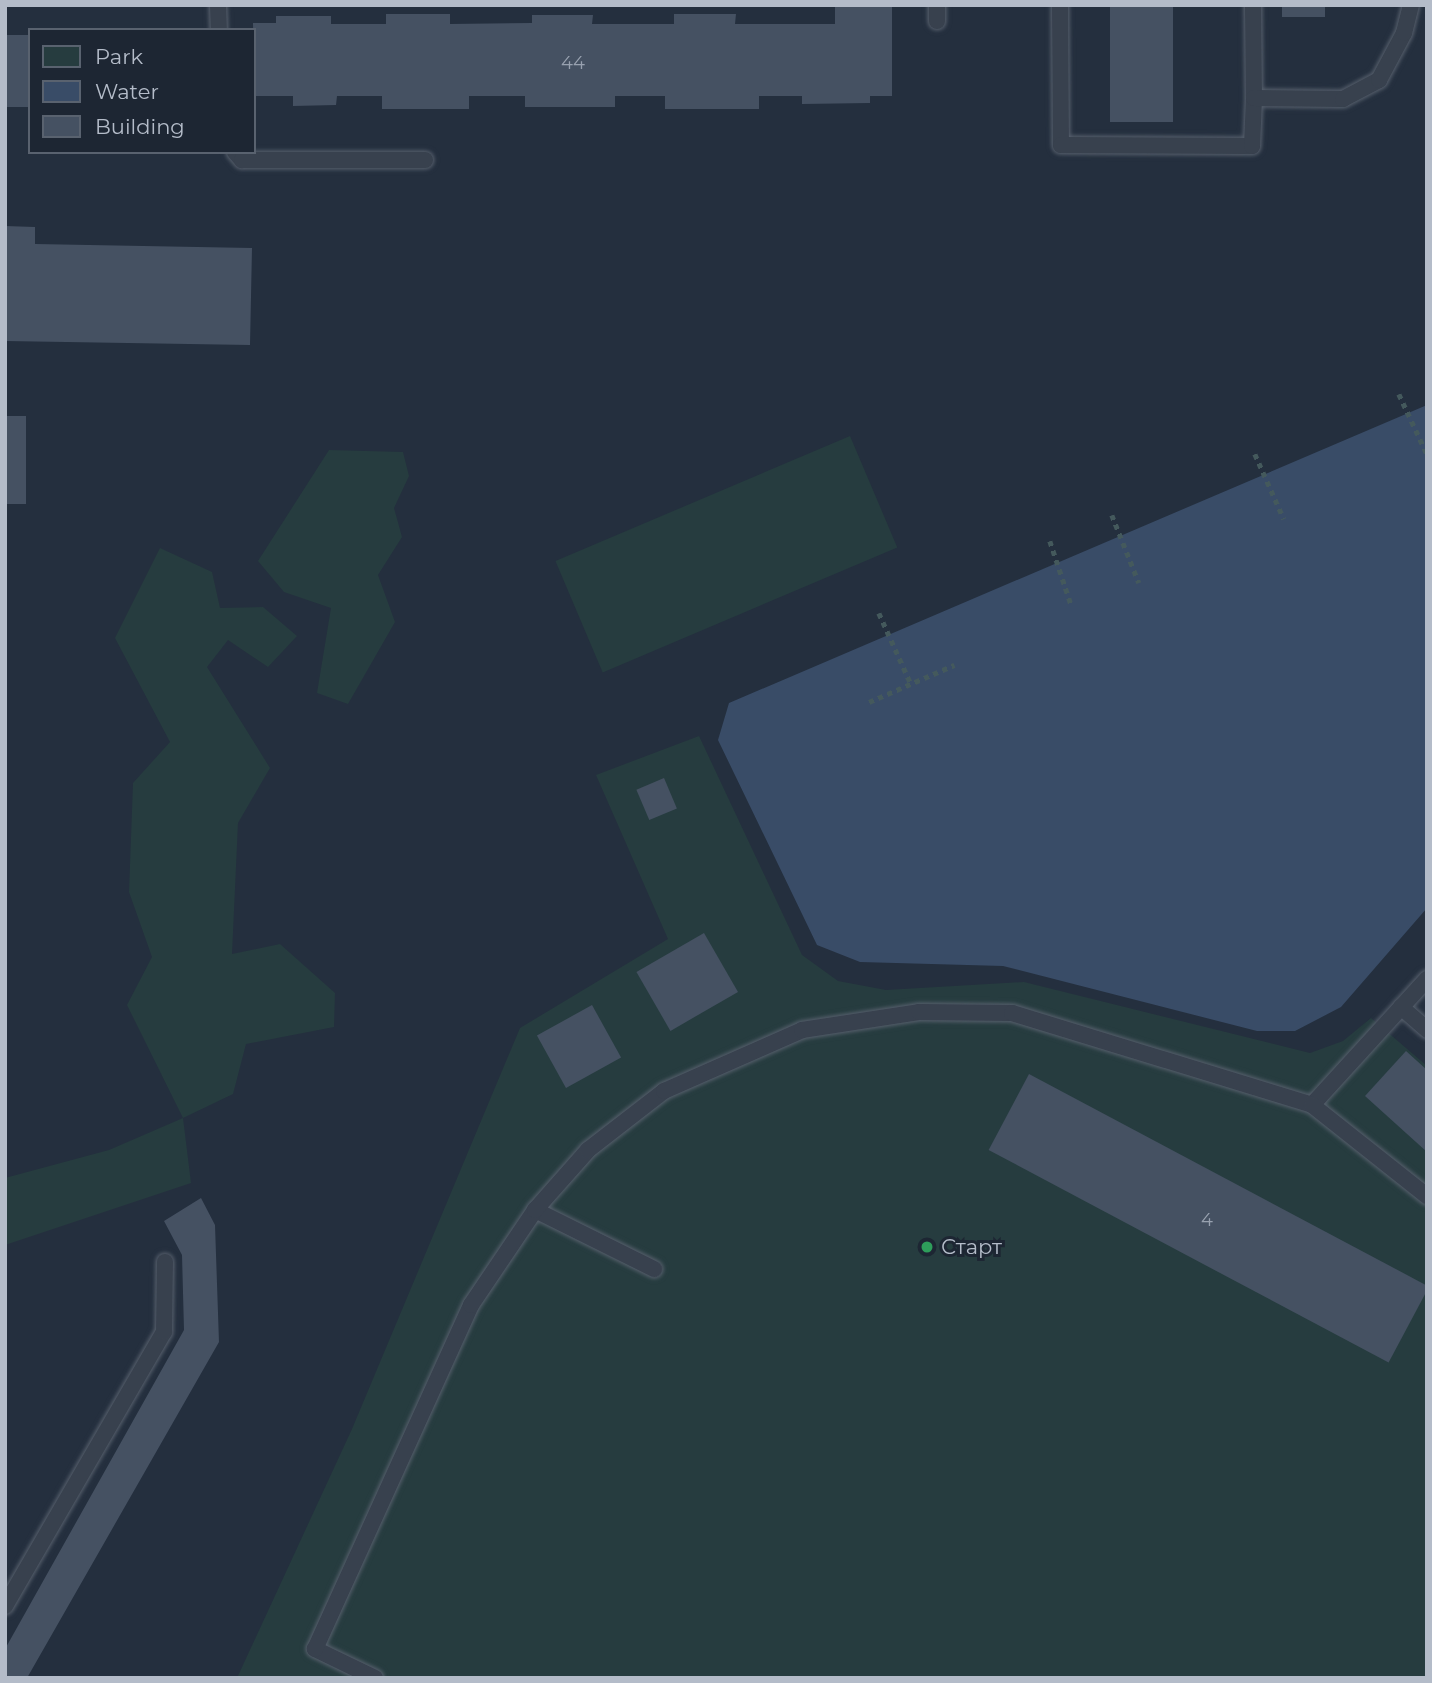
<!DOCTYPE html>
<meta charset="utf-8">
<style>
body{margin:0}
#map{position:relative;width:1432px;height:1683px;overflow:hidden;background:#242f3e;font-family:Montserrat,sans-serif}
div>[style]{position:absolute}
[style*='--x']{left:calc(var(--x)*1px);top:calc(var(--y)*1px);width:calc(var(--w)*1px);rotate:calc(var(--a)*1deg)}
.green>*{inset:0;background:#263c3f;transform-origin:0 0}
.water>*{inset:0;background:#394c67}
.building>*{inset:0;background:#455162;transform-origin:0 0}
.path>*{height:4.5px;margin-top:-2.25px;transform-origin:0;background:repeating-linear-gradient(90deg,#44595c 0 5px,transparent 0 10px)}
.roads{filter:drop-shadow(0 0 2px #565f6c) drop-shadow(0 0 2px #565f6c)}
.service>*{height:16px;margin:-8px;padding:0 8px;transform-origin:8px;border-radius:8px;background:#38414e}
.dots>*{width:19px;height:19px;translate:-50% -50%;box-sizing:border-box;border:4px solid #1d2633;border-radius:50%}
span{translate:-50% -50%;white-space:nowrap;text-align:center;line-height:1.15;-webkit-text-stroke:6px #1d2633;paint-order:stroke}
.number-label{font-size:18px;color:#98a1af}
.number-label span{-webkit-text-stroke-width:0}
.poi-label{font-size:21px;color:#b4bcc9}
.left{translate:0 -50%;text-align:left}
.frame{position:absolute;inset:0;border:7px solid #b4bcc9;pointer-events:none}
.legend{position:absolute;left:28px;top:28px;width:228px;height:126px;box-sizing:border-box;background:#1d2633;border:2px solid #59626f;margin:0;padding:9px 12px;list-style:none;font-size:21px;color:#b4bcc9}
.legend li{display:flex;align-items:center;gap:14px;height:35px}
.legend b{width:35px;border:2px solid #59626f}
</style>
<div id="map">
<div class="green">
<div style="left:850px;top:436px;width:121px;height:320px;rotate:67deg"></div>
<div style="clip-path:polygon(329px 450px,403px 452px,409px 476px,394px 508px,402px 537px,378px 575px,395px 622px,348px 704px,317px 693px,331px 608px,284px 592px,258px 561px)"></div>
<div style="clip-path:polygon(160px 548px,212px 572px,220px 608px,263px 607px,297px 636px,268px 667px,228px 640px,207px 667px,270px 768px,238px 823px,232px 954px,280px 944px,335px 993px,334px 1027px,246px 1044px,233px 1094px,183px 1118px,191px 1183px,5px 1245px,5px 1178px,109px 1150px,183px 1118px,127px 1005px,152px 957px,129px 892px,133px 783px,170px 742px,115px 638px)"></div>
<div style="clip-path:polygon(699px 736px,802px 955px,838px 981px,886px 990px,1024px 982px,1310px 1053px,1343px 1041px,1371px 1018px,1427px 1066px,1427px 1678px,237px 1678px,352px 1429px,520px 1028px,668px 939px,596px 775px)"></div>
</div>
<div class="water">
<div style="clip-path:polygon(1427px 405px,1427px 908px,1341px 1007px,1295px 1031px,1257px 1031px,1003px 966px,860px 962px,817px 945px,718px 740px,729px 703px)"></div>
</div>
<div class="building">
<div style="clip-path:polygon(835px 5px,892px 5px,892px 96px,870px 96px,870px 103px,802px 104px,802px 96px,759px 96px,759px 109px,665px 109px,665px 96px,615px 96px,615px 107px,525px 107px,525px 96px,469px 96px,469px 109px,382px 109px,382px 96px,337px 96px,336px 105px,293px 106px,293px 96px,254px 96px,253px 23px,276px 23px,276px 16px,331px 16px,331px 24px,386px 24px,386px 14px,450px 14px,450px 24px,532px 23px,532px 15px,593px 15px,592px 24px,674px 24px,674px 14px,736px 14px,735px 24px,835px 24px)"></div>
<div style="left:1110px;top:5px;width:63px;height:117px"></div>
<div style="left:1282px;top:5px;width:43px;height:12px"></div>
<div style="left:30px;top:35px;width:72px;height:25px;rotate:90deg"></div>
<div style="clip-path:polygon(5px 226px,35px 227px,35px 244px,252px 248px,250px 345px,5px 341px)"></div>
<div style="left:5px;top:416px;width:21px;height:88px"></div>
<div style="left:664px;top:778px;width:33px;height:30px;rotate:67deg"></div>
<div style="left:704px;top:933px;width:68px;height:78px;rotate:60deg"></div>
<div style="left:592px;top:1005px;width:60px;height:63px;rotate:61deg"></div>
<div style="clip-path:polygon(1406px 1051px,1427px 1070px,1427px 1152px,1365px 1096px)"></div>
<div style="left:1029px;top:1074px;width:453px;height:86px;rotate:28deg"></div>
<div style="clip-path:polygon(201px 1198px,215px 1225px,219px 1342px,27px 1678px,5px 1678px,5px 1649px,184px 1330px,182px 1255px,164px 1221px)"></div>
</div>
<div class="path">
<div style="--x:1399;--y:394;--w:66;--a:65"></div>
<div style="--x:1255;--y:454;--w:71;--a:66"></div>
<div style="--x:1112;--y:515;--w:73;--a:68.3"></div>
<div style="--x:1050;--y:541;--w:66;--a:71.6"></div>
<div style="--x:879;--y:613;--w:78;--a:65.7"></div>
<div style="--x:869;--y:702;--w:93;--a:-23.5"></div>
</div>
<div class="roads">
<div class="service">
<div style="--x:218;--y:5;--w:25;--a:88"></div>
<div style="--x:937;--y:5;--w:16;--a:90"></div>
<div style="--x:1060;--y:5;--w:140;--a:89.6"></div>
<div style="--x:1061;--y:145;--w:191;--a:0.3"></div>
<div style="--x:1252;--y:146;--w:48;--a:-87.6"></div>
<div style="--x:1253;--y:5;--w:93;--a:89.4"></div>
<div style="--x:1254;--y:98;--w:89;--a:0.6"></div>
<div style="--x:1343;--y:99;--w:41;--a:-27.8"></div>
<div style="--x:1379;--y:80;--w:53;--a:-62"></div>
<div style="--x:1404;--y:33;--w:29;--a:-76"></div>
<div style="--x:235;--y:152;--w:11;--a:49"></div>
<div style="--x:242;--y:160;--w:183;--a:0"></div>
<div style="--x:1401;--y:1007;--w:35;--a:41"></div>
<div style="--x:1312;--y:1105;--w:171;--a:-47.6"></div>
<div style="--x:535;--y:1210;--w:133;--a:26.4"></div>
<div style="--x:5;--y:1606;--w:317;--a:-59.9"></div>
<div style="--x:164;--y:1332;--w:70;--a:-89.2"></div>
<div style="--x:375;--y:1678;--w:67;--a:-154.2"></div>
<div style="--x:315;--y:1649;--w:378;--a:-65.6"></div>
<div style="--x:471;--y:1305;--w:115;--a:-56"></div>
<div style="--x:535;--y:1210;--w:80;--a:-48.5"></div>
<div style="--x:588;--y:1150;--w:96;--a:-37.8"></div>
<div style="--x:664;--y:1091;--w:151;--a:-23.8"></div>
<div style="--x:802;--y:1030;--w:118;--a:-8.7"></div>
<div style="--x:919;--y:1012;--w:93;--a:0.6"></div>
<div style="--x:1012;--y:1013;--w:314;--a:17"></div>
<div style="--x:1312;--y:1105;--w:147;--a:38.4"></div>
</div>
</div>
<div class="dots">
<div style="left:927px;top:1247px;background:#2e9e5b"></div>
</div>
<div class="number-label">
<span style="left:573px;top:63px">44</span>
<span style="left:1207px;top:1220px">4</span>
</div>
<div class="poi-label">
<span class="left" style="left:941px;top:1247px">Старт</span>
</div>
<div class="frame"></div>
<ul class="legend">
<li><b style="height:19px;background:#263c3f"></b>Park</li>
<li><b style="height:19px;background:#394c67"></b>Water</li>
<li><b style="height:19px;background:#455162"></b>Building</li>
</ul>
</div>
